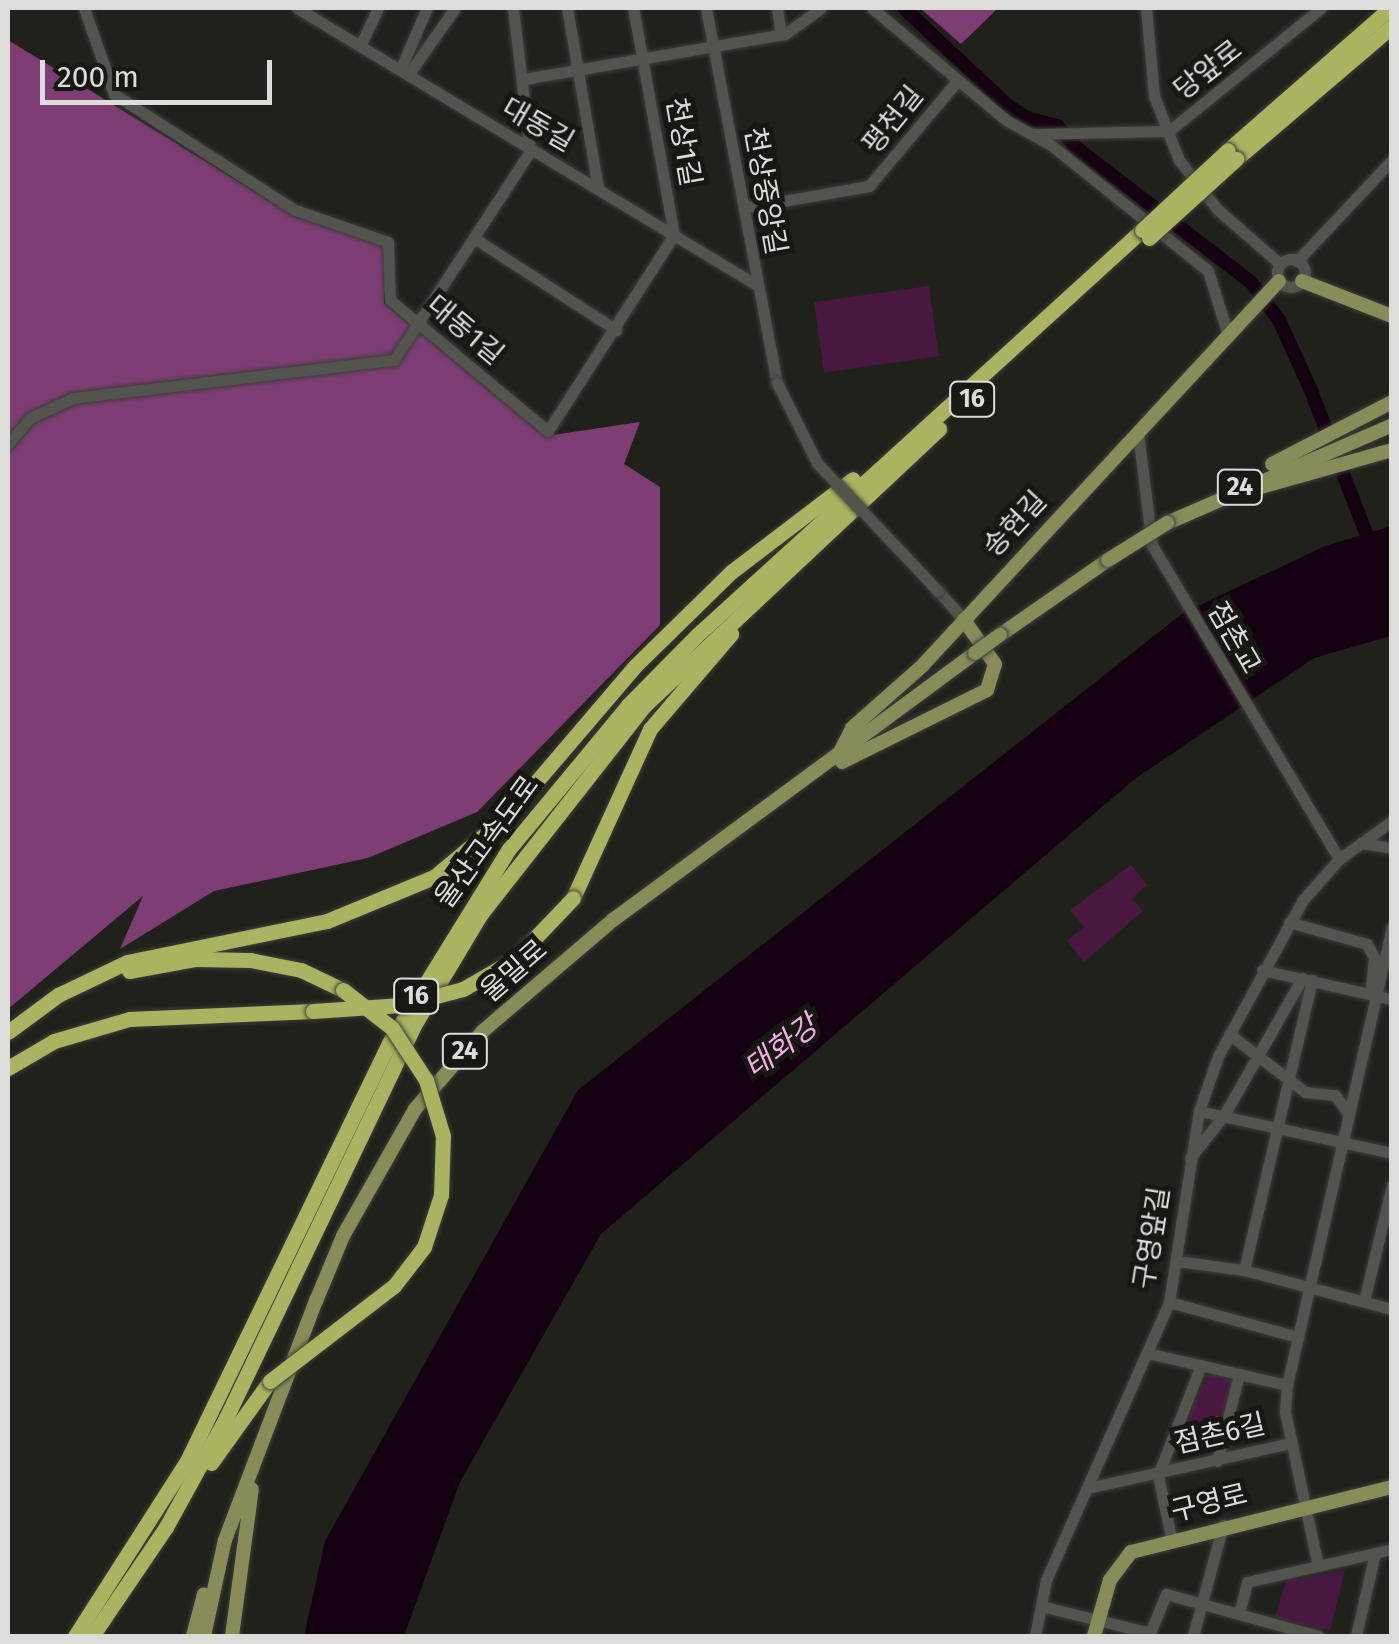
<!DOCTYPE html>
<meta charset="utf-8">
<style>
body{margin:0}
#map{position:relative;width:1399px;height:1644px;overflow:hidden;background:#21211c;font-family:"Fira Sans","Noto Sans KR",sans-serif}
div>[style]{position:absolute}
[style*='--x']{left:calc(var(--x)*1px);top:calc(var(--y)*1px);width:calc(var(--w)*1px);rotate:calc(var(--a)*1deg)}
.green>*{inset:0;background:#481841;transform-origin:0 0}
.forest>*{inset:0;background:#7e3e74}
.water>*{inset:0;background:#150012}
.river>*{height:14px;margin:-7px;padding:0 7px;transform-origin:7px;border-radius:7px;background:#150012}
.roads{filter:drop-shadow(0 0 2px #3c3d39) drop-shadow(0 0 2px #3c3d39)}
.minor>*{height:11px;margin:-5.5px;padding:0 5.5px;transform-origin:5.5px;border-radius:5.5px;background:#53544e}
.minor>.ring{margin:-5.5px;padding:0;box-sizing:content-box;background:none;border:11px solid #53544e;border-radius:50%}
.major>*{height:14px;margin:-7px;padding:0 7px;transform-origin:7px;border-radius:7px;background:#888c59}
.highway>*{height:15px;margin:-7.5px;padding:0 7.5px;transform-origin:7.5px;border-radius:7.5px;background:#abb260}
.bridges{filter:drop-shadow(0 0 2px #3c3d39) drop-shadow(0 0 2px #3c3d39)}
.minor-bridge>*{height:11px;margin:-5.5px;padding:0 5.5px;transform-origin:5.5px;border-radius:5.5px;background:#53544e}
.major-bridge>*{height:14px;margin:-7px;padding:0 7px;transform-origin:7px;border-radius:7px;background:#888c59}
.highway-bridge>*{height:15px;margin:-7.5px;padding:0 7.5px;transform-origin:7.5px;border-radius:7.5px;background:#abb260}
span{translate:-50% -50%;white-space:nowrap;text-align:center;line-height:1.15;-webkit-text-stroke:10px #181813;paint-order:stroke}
.shield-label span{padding:2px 8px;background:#181813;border:2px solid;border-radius:8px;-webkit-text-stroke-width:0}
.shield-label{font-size:25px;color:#dcddd9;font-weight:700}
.street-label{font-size:28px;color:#dcddd9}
.water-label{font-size:30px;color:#f6ace8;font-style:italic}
.frame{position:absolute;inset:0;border:10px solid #dcddd9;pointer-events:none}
.scale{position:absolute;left:40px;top:60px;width:232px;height:45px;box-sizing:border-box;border:5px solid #dcddd9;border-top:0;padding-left:12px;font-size:30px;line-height:35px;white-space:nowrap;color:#dcddd9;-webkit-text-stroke:8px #181813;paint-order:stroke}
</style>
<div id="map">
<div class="green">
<div style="left:929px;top:286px;width:71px;height:116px;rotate:82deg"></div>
<div style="clip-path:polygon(1131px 865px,1147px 885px,1132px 898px,1143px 911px,1084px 962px,1067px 941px,1084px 927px,1070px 910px)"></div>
<div style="clip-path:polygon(1210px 1370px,1232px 1381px,1219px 1433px,1185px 1424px)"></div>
<div style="clip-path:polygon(1345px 1570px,1330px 1631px,1275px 1617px,1286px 1581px)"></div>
</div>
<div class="forest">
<div style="clip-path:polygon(920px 8px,998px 8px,961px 44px)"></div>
<div style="clip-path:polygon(8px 40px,294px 216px,387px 247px,384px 303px,546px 436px,640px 422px,624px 464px,660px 487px,660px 625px,477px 812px,368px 858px,214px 891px,120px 949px,143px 896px,8px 1009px)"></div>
</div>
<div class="water">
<div style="clip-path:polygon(1391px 526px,1391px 636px,1314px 658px,1136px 778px,601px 1234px,460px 1482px,404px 1636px,304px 1636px,325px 1541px,578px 1090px,1183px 613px,1325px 546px)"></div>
</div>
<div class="river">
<div style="--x:904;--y:8;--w:141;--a:43.3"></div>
<div style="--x:1007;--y:105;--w:24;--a:33"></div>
<div style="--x:1027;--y:118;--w:31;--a:15"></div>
<div style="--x:1057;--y:126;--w:31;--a:48"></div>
<div style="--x:1078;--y:149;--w:220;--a:37.6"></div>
<div style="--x:1252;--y:283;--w:46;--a:53.9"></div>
<div style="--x:1279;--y:320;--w:75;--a:65.5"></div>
<div style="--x:1310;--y:388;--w:175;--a:68.9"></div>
</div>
<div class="roads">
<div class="minor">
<div style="--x:84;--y:8;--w:91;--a:70.8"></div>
<div style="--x:114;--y:94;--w:215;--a:32.7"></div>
<div style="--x:295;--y:210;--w:98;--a:19"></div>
<div style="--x:388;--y:242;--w:58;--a:88"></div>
<div style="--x:390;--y:300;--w:205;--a:39.7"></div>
<div style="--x:548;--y:431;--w:233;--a:-57.3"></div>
<div style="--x:674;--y:235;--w:231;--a:-100.2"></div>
<div style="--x:297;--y:8;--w:535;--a:31.07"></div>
<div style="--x:567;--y:8;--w:183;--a:80.2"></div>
<div style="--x:706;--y:8;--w:382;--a:79.3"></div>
<div style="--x:777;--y:8;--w:27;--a:82"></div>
<div style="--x:872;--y:8;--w:175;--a:39.9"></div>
<div style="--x:1006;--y:120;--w:51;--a:29.1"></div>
<div style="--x:1051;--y:145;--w:201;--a:38.7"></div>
<div style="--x:1208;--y:271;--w:67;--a:72.6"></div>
<div style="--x:1146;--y:8;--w:88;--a:84.8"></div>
<div style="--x:1154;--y:96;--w:69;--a:68.7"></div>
<div style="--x:1179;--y:160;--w:62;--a:52.2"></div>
<div style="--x:1217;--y:209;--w:84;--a:41.1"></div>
<div style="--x:360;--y:46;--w:42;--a:-64.7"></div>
<div style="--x:400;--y:70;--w:68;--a:-66.5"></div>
<div style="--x:408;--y:75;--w:82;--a:-55"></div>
<div style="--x:524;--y:79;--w:265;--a:-9.8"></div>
<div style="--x:785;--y:34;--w:44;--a:-35.8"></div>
<div style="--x:1034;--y:134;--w:135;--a:-1.3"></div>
<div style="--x:1169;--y:131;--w:196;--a:-39"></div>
<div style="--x:744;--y:208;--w:127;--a:-10"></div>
<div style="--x:869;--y:186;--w:138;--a:-50"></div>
<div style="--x:477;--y:240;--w:166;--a:32.9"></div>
<div class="ring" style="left:1277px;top:259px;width:17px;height:17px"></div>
<div style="--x:1297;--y:261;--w:139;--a:-46.8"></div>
<div style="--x:1138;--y:433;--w:113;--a:82.9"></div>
<div style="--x:1152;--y:545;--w:365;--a:59.2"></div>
<div style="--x:8;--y:444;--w:34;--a:-50"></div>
<div style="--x:30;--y:418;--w:47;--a:-24.9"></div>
<div style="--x:73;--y:398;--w:323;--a:-6.8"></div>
<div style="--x:394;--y:360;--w:249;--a:-56.9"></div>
<div style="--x:530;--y:151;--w:144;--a:-96.8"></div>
<div style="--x:938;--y:591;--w:39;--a:48"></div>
<div style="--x:1361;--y:843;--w:31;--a:9"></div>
<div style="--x:1289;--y:922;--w:81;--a:15.8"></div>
<div style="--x:1367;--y:944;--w:16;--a:63"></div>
<div style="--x:1374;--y:958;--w:29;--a:96"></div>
<div style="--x:1262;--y:970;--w:133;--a:12.6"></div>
<div style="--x:1229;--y:1034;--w:96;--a:37.3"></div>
<div style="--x:1305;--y:1092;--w:30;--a:6"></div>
<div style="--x:1335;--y:1095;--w:22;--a:54"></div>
<div style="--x:1199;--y:1111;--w:198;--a:12.3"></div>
<div style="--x:1190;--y:1158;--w:55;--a:-51.7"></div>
<div style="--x:1224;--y:1115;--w:158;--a:-60.3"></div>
<div style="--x:1177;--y:1261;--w:68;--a:7.7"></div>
<div style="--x:1244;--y:1270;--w:153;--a:14.8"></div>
<div style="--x:1244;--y:1270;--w:298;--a:-76.8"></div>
<div style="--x:1364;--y:1301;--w:119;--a:-76.4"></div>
<div style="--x:1169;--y:1302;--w:134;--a:15.2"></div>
<div style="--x:1147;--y:1353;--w:144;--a:12.9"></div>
<div style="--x:1217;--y:1461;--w:90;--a:-75.8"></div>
<div style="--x:1158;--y:1475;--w:118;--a:-68.6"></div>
<div style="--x:1158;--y:1475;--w:63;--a:78.2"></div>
<div style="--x:1092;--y:1487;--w:204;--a:-12.5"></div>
<div style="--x:1318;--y:1566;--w:157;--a:-102.1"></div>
<div style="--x:1285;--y:1412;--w:27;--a:-86"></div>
<div style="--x:1287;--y:1385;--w:470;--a:-77.1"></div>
<div style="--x:1041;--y:1606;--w:112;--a:13.9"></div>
<div style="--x:1150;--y:1633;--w:42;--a:-67.7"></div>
<div style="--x:1166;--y:1594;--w:158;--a:15.4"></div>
<div style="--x:1239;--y:1614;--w:33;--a:-76"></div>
<div style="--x:1247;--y:1582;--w:149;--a:-12.8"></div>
<div style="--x:1035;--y:1636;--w:57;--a:-78.9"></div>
<div style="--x:1046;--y:1580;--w:304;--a:-66.1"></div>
<div style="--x:1169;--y:1302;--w:193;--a:-81.1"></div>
<div style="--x:1199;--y:1111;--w:58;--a:-70.9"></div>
<div style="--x:1218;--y:1056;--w:176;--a:-61.5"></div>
<div style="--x:1302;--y:901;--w:56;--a:-48.6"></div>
<div style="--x:1339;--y:859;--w:65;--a:-35.6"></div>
<div style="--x:1193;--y:1636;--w:115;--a:-74.9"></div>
<div style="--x:1356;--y:1636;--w:85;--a:-77.1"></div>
</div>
<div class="major">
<div style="--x:1302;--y:281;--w:97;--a:21.3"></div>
<div style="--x:1272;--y:464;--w:135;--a:-27.3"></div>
<div style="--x:1243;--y:492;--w:155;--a:-15.7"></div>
<div style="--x:1167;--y:523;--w:245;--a:-23.5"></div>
<div style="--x:1000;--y:635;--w:131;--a:-34.8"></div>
<div style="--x:838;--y:756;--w:31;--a:-63"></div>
<div style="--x:852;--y:728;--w:94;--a:-41.5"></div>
<div style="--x:922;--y:666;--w:525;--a:-47.16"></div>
<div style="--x:842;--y:762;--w:162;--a:-26.4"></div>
<div style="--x:987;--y:690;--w:27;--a:-73"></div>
<div style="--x:995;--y:664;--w:54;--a:-125.2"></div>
<div style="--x:193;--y:1636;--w:43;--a:-75.3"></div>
<div style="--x:204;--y:1636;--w:98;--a:-77.7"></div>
<div style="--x:225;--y:1540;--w:256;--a:-69.2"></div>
<div style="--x:316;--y:1301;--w:70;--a:-67.4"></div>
<div style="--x:343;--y:1236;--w:146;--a:-60.4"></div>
<div style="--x:415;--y:1109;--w:103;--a:-48.9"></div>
<div style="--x:483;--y:1031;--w:171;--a:-40.5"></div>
<div style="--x:613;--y:920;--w:450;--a:-36.4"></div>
<div style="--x:232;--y:1636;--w:148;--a:-82.3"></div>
<div style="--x:1094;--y:1636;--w:58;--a:-74.1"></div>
<div style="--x:1110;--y:1580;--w:35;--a:-53"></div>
<div style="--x:1131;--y:1552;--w:269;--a:-14"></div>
</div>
<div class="highway">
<div style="--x:1228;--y:150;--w:215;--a:-41.2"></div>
<div style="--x:1236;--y:159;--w:205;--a:-40.4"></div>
<div style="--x:573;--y:898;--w:186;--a:-65.5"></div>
<div style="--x:650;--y:729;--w:125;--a:-49.5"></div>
<div style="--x:129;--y:971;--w:68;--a:-10.2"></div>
<div style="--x:196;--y:959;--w:54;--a:1.1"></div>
<div style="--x:250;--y:960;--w:52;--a:11.1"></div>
<div style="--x:301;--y:970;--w:47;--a:25.5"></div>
<div style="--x:8;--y:1032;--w:62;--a:-36.5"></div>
<div style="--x:58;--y:995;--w:76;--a:-25.6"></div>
<div style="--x:127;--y:962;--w:204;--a:-11.6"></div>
<div style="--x:327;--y:921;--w:116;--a:-22.4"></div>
<div style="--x:434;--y:877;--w:95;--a:-39.9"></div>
<div style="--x:507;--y:816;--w:197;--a:-49.5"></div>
<div style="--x:635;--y:666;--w:134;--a:-44.4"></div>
<div style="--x:731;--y:572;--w:153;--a:-37.3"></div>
<div style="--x:8;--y:1068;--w:53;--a:-30.4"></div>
<div style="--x:54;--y:1041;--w:78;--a:-16.3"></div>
<div style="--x:129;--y:1019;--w:184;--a:-2.5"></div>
<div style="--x:211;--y:1463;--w:101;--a:-54.3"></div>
<div style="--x:75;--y:1636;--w:208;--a:-57.4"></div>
<div style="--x:187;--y:1461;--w:464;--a:-64.2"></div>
<div style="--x:389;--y:1043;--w:228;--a:-58.3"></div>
<div style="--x:509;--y:849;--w:187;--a:-50.4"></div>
<div style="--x:628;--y:705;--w:97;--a:-45.4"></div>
<div style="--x:696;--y:636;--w:603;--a:-42.31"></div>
<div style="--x:92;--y:1636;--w:132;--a:-55.8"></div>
<div style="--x:166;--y:1527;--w:124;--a:-61.2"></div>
<div style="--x:226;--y:1418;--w:439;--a:-64.4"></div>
<div style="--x:416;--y:1022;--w:125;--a:-59.1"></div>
<div style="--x:480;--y:915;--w:266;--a:-51.9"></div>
<div style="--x:644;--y:706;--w:405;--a:-43.2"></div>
</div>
</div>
<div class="bridges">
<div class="minor-bridge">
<div style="--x:777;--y:383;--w:89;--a:63.4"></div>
<div style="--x:817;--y:463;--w:176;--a:46.6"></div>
</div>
<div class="major-bridge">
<div style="--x:1108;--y:560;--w:70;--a:-32.1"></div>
<div style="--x:975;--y:653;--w:31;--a:-36"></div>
</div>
<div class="highway-bridge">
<div style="--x:1142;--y:230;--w:117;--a:-42.9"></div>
<div style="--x:1149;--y:238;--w:118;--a:-42.2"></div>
<div style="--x:313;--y:1011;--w:89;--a:-3.9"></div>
<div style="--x:402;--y:1005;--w:63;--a:-14.7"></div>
<div style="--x:463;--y:989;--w:60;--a:-30"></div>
<div style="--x:515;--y:959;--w:84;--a:-46.4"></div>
<div style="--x:270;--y:1381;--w:156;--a:-37.5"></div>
<div style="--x:394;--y:1286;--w:49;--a:-52.4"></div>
<div style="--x:424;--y:1247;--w:55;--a:-71.9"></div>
<div style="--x:441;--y:1195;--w:59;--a:-88.1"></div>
<div style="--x:443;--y:1136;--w:59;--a:-106.9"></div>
<div style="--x:426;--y:1080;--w:62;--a:-123.2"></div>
<div style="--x:392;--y:1028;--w:62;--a:-142.2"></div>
</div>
</div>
<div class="shield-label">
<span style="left:972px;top:399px">16</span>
<span style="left:1240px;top:487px">24</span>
<span style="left:416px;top:996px">16</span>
<span style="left:465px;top:1051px">24</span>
</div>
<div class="street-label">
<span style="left:1208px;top:70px;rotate:-38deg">당앞로</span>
<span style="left:893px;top:120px;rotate:-51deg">평천길</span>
<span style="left:538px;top:125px;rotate:30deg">대동길</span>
<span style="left:683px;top:142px;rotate:80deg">천상1길</span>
<span style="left:765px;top:191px;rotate:80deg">천상중앙길</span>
<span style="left:465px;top:330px;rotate:40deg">대동1길</span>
<span style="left:1015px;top:524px;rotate:-47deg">송현길</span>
<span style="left:1234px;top:638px;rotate:60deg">점촌교</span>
<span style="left:487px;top:842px;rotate:-54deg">울산고속도로</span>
<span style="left:514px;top:971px;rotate:-41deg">울밀로</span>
<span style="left:1152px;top:1238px;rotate:-81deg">구영앞길</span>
<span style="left:1220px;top:1434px;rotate:-13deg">점촌6길</span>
<span style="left:1209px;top:1503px;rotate:-14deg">구영로</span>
</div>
<div class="water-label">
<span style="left:781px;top:1047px;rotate:-37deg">태화강</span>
</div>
<div class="frame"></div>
<div class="scale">200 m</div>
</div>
